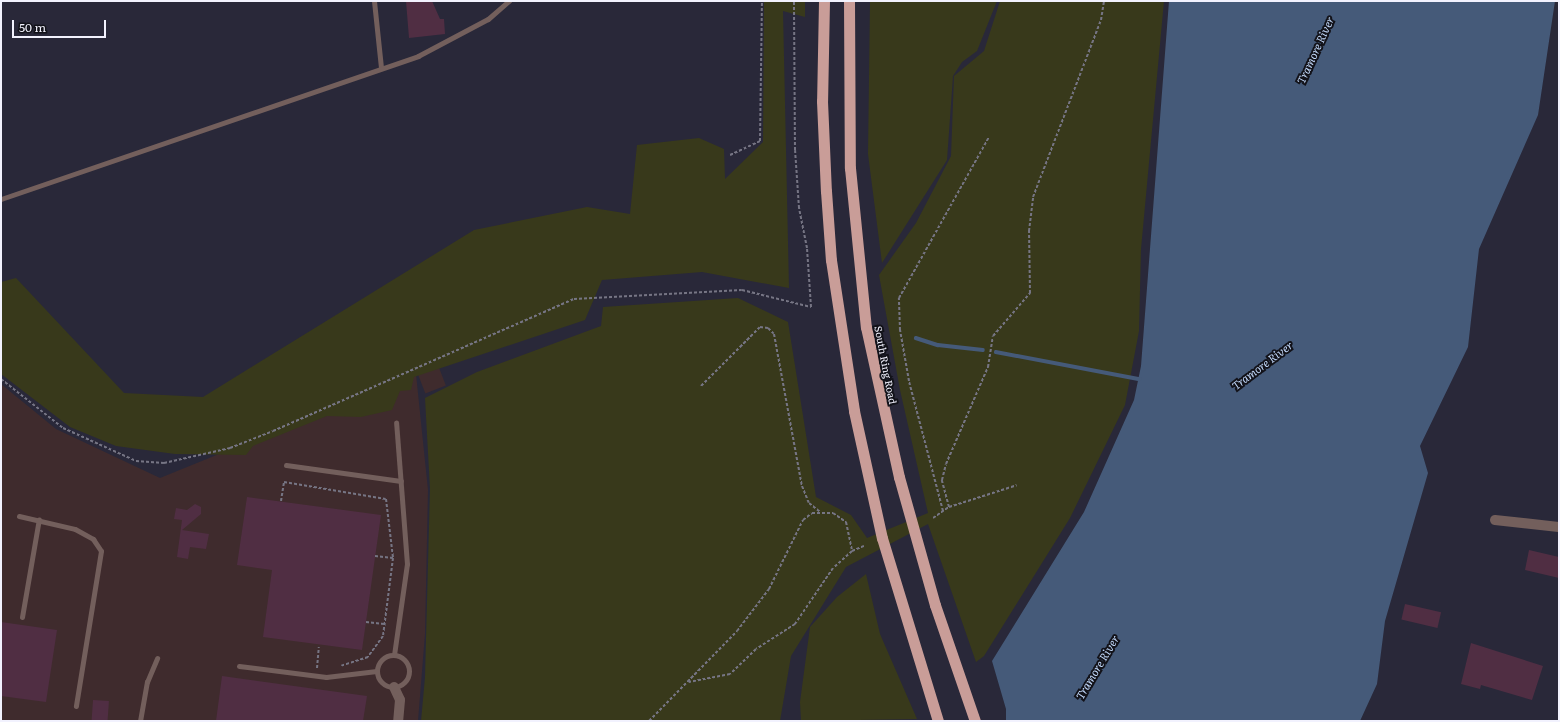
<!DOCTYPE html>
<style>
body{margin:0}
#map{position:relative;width:1560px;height:722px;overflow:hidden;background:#292839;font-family:Literata,serif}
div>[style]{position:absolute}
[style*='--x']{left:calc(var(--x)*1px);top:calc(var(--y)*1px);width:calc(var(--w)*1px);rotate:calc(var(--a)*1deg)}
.industrial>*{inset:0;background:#3f2b2d;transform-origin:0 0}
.green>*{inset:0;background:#38391b}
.water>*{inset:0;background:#455a79}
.stream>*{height:3.5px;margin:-1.75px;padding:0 1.75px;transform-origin:1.75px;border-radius:1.75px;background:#455a79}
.building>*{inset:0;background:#502e43;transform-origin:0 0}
.path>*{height:2px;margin-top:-1px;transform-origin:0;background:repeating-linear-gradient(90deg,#767584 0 3px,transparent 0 5px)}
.service>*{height:5px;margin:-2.5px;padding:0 2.5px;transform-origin:2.5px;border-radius:2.5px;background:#735f5c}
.service>.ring{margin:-2.5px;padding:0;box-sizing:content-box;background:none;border:5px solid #735f5c;border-radius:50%}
.minor>*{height:10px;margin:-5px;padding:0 5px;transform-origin:5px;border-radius:5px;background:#735f5c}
.trunk>*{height:11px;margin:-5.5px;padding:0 5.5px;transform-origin:5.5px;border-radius:5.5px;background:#c99d98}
span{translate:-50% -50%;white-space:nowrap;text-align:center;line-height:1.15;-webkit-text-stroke:4px #121219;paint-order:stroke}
.street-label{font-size:10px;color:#f2f2fe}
.water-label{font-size:11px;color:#c3dafc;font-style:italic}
.frame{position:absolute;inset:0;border:2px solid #f2f2fe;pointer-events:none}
.scale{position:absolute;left:12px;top:20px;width:94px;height:18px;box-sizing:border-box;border:2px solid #f2f2fe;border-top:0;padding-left:5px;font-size:12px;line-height:14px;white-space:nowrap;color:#f2f2fe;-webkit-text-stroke:3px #121219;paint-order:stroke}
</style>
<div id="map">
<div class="industrial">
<div style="left:438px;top:365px;width:22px;height:22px;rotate:69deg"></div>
<div style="clip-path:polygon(416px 374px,428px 490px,425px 634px,418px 721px,1px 721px,1px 384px,56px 429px,160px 478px)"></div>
</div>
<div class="green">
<div style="clip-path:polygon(764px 1px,805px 1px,805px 17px,783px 11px,789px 288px,702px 272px,602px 280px,585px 320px,414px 377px,411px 390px,400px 391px,392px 410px,361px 417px,327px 416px,253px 446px,246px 455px,175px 454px,116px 446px,70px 427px,1px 374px,1px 282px,16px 278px,124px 393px,203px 397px,474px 230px,587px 207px,630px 214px,637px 145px,699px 138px,724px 149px,725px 179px,763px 142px)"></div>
<div style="clip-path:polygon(870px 1px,997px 1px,977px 51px,962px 62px,953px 76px,947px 160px,882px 263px,868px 154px)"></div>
<div style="clip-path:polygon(1000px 1px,1164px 1px,1141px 249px,1139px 331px,1125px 405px,1070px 518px,984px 656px,976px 662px,928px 524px,846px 567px,791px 656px,780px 721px,421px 721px,425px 677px,430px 489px,425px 398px,477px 372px,601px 326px,603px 307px,738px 298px,788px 322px,816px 497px,851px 515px,867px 538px,928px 513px,900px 390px,879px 275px,916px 223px,951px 156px,954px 76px,984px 51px)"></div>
<div style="clip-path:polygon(866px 574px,880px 634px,917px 719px,801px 721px,800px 702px,810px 627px,837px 597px)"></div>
</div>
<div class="water">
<div style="clip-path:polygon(1169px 1px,1555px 1px,1538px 115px,1479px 249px,1468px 347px,1420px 446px,1428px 473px,1385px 621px,1377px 684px,1360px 721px,1006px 721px,1006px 709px,992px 661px,1084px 512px,1134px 400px,1141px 366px)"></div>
</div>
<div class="stream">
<div style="--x:916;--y:338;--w:23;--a:18"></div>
<div style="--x:938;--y:345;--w:45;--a:6.3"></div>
<div style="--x:996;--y:352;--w:146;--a:10.7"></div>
</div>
<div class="building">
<div style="clip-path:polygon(406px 1px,432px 1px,440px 19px,444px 19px,445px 34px,409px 38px)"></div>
<div style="clip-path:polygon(247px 497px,381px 515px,362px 650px,263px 637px,272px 570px,237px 565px)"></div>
<div style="clip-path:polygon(195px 504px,201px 507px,201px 514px,182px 530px,209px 534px,206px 549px,190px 547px,188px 559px,177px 557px,182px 520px,174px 519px,176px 508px,187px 510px)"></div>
<div style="clip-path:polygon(1529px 550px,1559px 557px,1559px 578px,1525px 570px)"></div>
<div style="left:1405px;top:604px;width:37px;height:16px;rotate:13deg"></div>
<div style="clip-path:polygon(1px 622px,57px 630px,46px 702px,1px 696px)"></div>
<div style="clip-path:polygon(1471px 643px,1543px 666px,1532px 700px,1481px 685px,1480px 689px,1461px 684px)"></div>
<div style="clip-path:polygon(222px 676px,367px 696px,363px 721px,216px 721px)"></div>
<div style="left:93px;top:700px;width:16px;height:21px;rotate:4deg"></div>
</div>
<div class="path">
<div style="--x:730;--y:155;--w:33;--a:-25"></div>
<div style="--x:760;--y:141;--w:140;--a:-89.2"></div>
<div style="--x:1;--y:379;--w:79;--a:38.3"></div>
<div style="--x:63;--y:428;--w:80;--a:24.3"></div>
<div style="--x:136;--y:461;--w:28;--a:4"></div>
<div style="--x:164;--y:463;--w:68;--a:-12.8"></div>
<div style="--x:230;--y:448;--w:46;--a:-21.6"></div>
<div style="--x:273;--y:431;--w:329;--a:-23.7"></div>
<div style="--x:574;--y:299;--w:168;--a:-3.1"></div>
<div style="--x:742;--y:290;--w:71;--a:13.8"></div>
<div style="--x:811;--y:307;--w:59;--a:-93.9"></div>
<div style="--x:807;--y:248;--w:41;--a:-101.3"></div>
<div style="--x:799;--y:208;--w:58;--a:-93.9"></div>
<div style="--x:795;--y:150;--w:149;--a:-90.4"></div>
<div style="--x:701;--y:386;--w:83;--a:-45"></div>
<div style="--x:760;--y:327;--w:8;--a:7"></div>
<div style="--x:768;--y:328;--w:8;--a:45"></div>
<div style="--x:774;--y:334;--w:155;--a:79.6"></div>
<div style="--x:802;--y:486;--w:18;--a:68"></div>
<div style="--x:809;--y:503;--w:14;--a:39"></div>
<div style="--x:281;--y:501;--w:19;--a:-81"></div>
<div style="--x:284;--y:482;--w:103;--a:9.5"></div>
<div style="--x:386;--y:499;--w:59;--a:83.2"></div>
<div style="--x:393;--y:558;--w:79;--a:97.3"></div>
<div style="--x:383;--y:636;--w:26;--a:126"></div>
<div style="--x:368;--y:657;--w:28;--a:162"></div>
<div style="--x:949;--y:507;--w:28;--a:-105"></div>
<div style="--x:942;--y:480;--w:16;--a:-76"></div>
<div style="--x:946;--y:464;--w:106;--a:-66.6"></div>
<div style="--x:988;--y:367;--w:31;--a:-81"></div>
<div style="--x:993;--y:336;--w:57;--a:-49.3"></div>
<div style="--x:1030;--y:293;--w:62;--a:-90.9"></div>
<div style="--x:1029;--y:231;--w:34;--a:-83"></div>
<div style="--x:1033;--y:197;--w:190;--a:-69"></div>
<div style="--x:1101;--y:20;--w:19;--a:-81"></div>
<div style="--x:943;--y:511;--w:134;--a:-104.7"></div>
<div style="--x:909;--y:381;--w:52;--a:-100"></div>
<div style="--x:900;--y:330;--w:32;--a:-92"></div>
<div style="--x:899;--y:298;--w:184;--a:-60.8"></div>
<div style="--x:933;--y:518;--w:19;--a:-35"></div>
<div style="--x:949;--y:507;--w:71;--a:-17.9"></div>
<div style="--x:852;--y:551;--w:13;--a:-23"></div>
<div style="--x:375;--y:556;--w:18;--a:6"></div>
<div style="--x:366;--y:622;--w:18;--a:6"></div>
<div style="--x:317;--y:668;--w:21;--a:-85"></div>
<div style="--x:649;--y:721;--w:126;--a:-45.6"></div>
<div style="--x:737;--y:631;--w:53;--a:-52.7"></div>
<div style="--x:769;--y:589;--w:77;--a:-63.8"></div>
<div style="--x:803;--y:520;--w:11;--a:-38"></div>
<div style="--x:812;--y:513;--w:21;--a:0"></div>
<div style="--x:833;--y:513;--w:16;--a:35"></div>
<div style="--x:846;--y:522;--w:30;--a:78"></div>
<div style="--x:852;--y:551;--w:25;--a:138"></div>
<div style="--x:833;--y:568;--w:68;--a:124.2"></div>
<div style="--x:795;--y:624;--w:46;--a:147.3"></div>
<div style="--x:756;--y:649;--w:36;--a:136"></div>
<div style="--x:730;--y:674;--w:42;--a:169"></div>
</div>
<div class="service">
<div style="--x:374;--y:1;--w:67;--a:84"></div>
<div style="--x:1;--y:199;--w:441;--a:-18.9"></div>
<div style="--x:418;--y:56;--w:79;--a:-27.9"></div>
<div style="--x:488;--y:19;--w:28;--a:-41"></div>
<div style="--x:286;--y:465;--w:116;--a:7.9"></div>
<div style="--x:19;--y:516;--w:57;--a:13.1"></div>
<div style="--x:75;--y:529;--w:21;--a:29"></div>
<div style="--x:93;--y:539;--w:14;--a:56"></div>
<div style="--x:101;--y:551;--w:157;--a:99.2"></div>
<div style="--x:22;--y:617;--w:99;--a:-80.2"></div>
<div class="ring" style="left:377px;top:655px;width:27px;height:27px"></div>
<div style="--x:394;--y:655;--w:92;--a:-81.9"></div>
<div style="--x:407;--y:564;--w:142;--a:-94.4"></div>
<div style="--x:239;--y:666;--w:88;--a:7.2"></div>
<div style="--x:326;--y:677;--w:51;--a:-6.7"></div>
<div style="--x:140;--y:721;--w:40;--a:-80"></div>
<div style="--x:147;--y:682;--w:26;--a:-67"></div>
</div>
<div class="minor">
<div style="--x:1495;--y:520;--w:64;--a:6.2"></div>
<div style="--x:394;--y:687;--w:14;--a:65"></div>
<div style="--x:400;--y:700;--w:21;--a:95"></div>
</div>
<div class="trunk">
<div style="--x:824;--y:1;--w:100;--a:91.1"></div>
<div style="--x:822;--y:101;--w:90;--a:87.5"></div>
<div style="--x:826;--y:191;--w:69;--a:85.9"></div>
<div style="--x:831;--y:260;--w:153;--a:81.3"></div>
<div style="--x:854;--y:411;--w:130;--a:77.6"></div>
<div style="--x:882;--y:538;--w:191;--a:73"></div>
<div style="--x:849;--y:1;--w:167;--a:89.7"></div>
<div style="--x:850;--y:168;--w:160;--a:84.3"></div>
<div style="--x:866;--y:327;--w:154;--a:77.6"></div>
<div style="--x:899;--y:477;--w:133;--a:74.3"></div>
<div style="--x:935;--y:605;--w:123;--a:71"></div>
</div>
<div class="street-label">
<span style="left:886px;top:365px;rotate:79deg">South Ring Road</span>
</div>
<div class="water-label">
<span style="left:1315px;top:50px;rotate:-65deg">Tramore River</span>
<span style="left:1262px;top:365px;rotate:-37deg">Tramore River</span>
<span style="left:1097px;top:667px;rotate:-59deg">Tramore River</span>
</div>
<div class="frame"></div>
<div class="scale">50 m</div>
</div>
